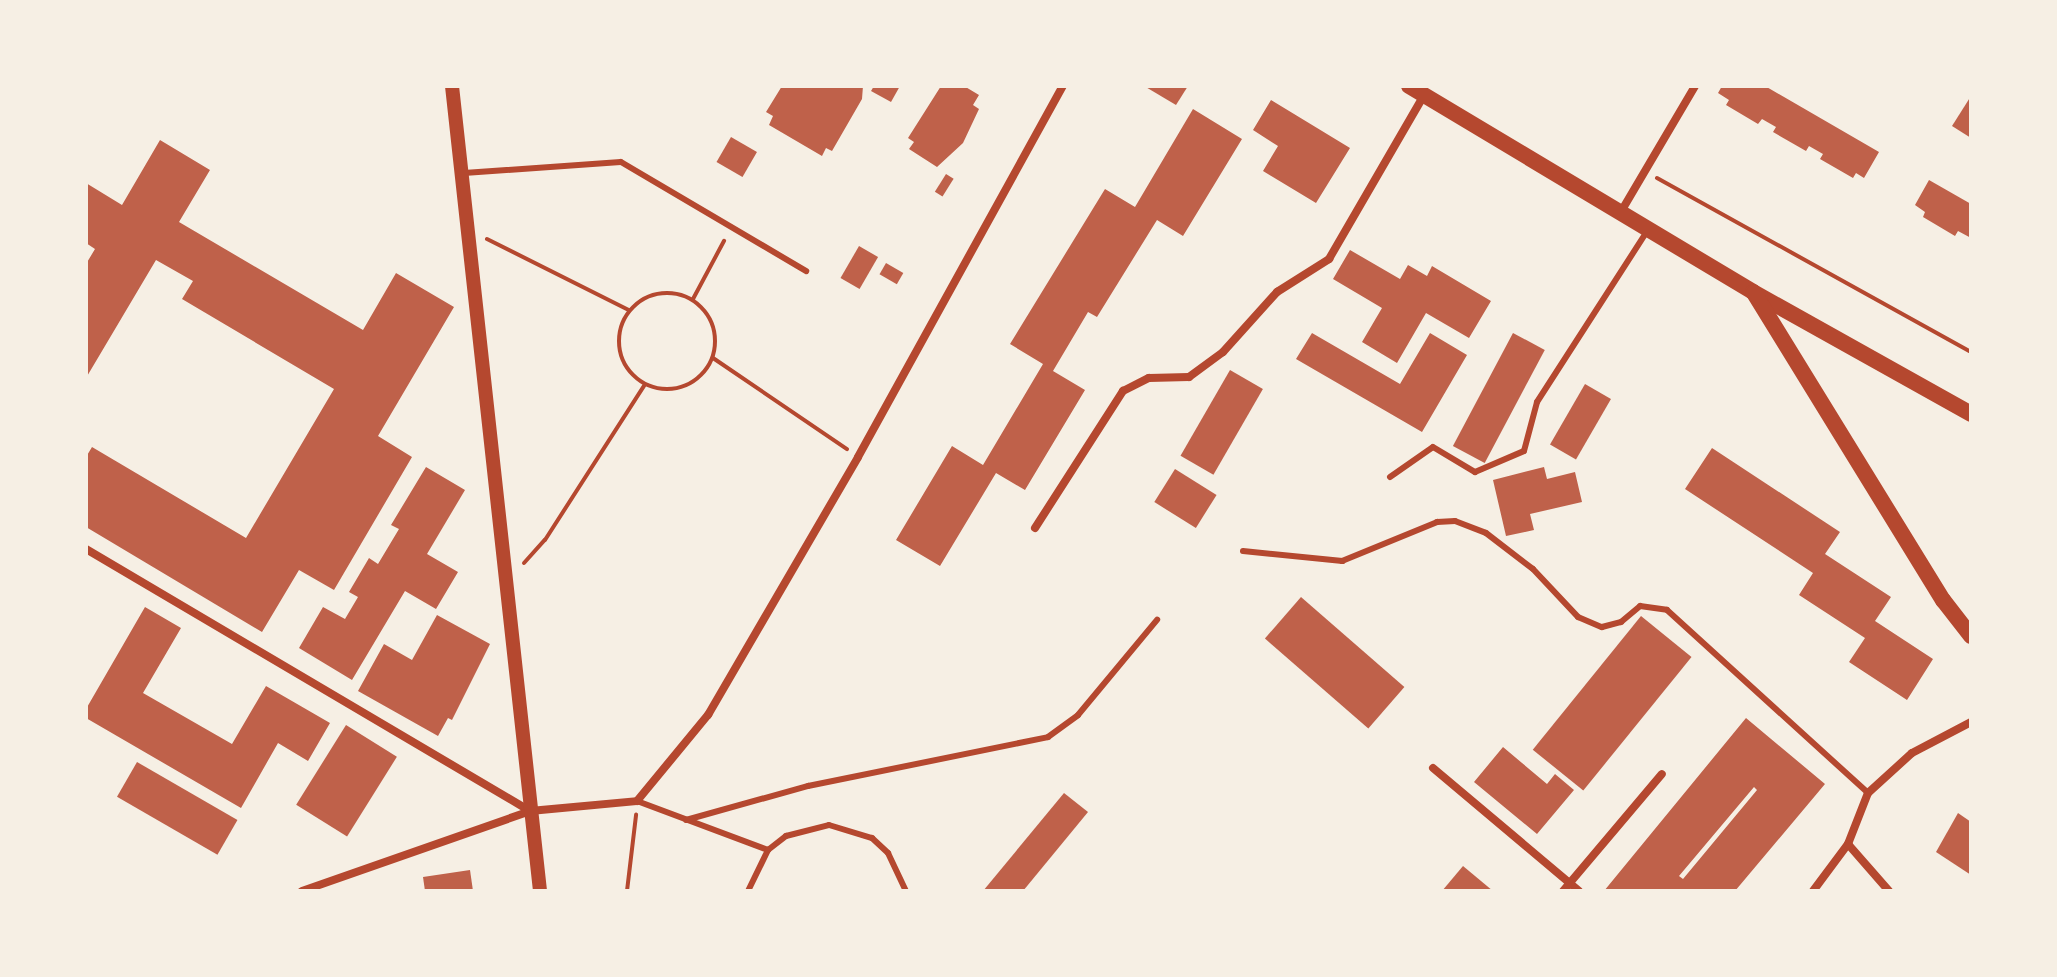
<!DOCTYPE html>
<style>
body{margin:0}
#map{position:relative;width:2057px;height:977px;overflow:hidden;background:#f6efe4;font-family:"Work Sans",sans-serif}
div>[style]{position:absolute}
[style*='--x']{left:calc(var(--x)*1px);top:calc(var(--y)*1px);width:calc(var(--w)*1px);rotate:calc(var(--a)*1deg)}
.building>*{inset:0;background:#bf614a;transform-origin:0 0}
.path>*{height:4px;margin:-2px;padding:0 2px;transform-origin:2px;border-radius:2px;background:#b5482f}
.path>.ring{margin:-2px;padding:0;box-sizing:content-box;background:none;border:4px solid #b5482f;border-radius:50%}
.service>*{height:6px;margin:-3px;padding:0 3px;transform-origin:3px;border-radius:3px;background:#b5482f}
.minor>*{height:8px;margin:-4px;padding:0 4px;transform-origin:4px;border-radius:4px;background:#b5482f}
.tertiary>*{height:14px;margin:-7px;padding:0 7px;transform-origin:7px;border-radius:7px;background:#b5482f}
.secondary>*{height:16px;margin:-8px;padding:0 8px;transform-origin:8px;border-radius:8px;background:#b5482f}
span{translate:-50% -50%;white-space:nowrap;text-align:center;line-height:1.15;-webkit-text-stroke:6px #f6efe4;paint-order:stroke}
.frame{position:absolute;inset:0;border:88px solid #f6efe4;pointer-events:none}
</style>
<div id="map">
<div class="building">
<div style="clip-path:polygon(782px 86px,863px 86px,862px 99px,832px 151px,826px 148px,822px 156px,769px 125px,773px 116px,766px 112px)"></div>
<div style="clip-path:polygon(874px 86px,900px 86px,891px 102px,871px 91px)"></div>
<div style="clip-path:polygon(941px 86px,964px 86px,979px 95px,973px 105px,979px 109px,963px 143px,937px 167px,909px 149px,914px 142px,908px 138px)"></div>
<div style="clip-path:polygon(1144px 86px,1188px 86px,1176px 105px)"></div>
<div style="clip-path:polygon(1722px 86px,1765px 86px,1879px 152px,1864px 178px,1856px 173px,1853px 178px,1820px 159px,1823px 154px,1809px 146px,1806px 151px,1773px 132px,1776px 127px,1762px 119px,1758px 124px,1726px 105px,1729px 100px,1718px 93px)"></div>
<div style="clip-path:polygon(1971px 96px,1971px 138px,1952px 126px)"></div>
<div style="clip-path:polygon(1271px 100px,1350px 148px,1316px 203px,1263px 171px,1278px 146px,1253px 130px)"></div>
<div style="clip-path:polygon(1193px 109px,1242px 139px,1183px 236px,1157px 220px,1097px 317px,1088px 312px,1053px 371px,1085px 390px,1025px 490px,996px 473px,940px 566px,896px 540px,952px 446px,983px 465px,1043px 364px,1010px 344px,1105px 189px,1135px 207px)"></div>
<div style="left:731px;top:137px;width:30px;height:29px;rotate:30deg"></div>
<div style="clip-path:polygon(160px 140px,210px 170px,179px 222px,363px 330px,396px 273px,454px 307px,378px 436px,412px 457px,334px 590px,299px 570px,262px 632px,86px 527px,86px 457px,92px 447px,246px 538px,334px 389px,182px 299px,193px 281px,156px 260px,86px 378px,86px 264px,95px 249px,86px 243px,86px 183px,122px 205px)"></div>
<div style="left:946px;top:174px;width:9px;height:21px;rotate:32deg"></div>
<div style="clip-path:polygon(1929px 180px,1971px 204px,1971px 238px,1958px 231px,1955px 236px,1923px 217px,1925px 212px,1915px 205px)"></div>
<div style="left:859px;top:246px;width:22px;height:37px;rotate:30deg"></div>
<div style="clip-path:polygon(1350px 250px,1400px 279px,1408px 265px,1427px 276px,1432px 266px,1491px 301px,1469px 338px,1426px 313px,1397px 363px,1362px 342px,1382px 308px,1333px 279px)"></div>
<div style="left:886px;top:263px;width:20px;height:13px;rotate:30deg"></div>
<div style="clip-path:polygon(1312px 333px,1400px 384px,1430px 333px,1467px 355px,1422px 432px,1296px 359px)"></div>
<div style="left:1513px;top:333px;width:36px;height:128px;rotate:28deg"></div>
<div style="left:1230px;top:370px;width:38px;height:99px;rotate:30deg"></div>
<div style="left:1585px;top:384px;width:30px;height:70px;rotate:30deg"></div>
<div style="clip-path:polygon(1712px 448px,1840px 532px,1825px 554px,1891px 597px,1875px 621px,1933px 659px,1907px 700px,1849px 662px,1865px 638px,1799px 595px,1813px 573px,1685px 489px)"></div>
<div style="clip-path:polygon(426px 467px,465px 490px,427px 554px,458px 572px,436px 609px,405px 591px,352px 680px,299px 648px,323px 607px,345px 619px,358px 597px,349px 592px,369px 558px,378px 564px,399px 529px,391px 525px)"></div>
<div style="clip-path:polygon(1544px 467px,1547px 479px,1575px 472px,1582px 502px,1530px 514px,1534px 530px,1506px 536px,1493px 480px)"></div>
<div style="left:1175px;top:469px;width:49px;height:39px;rotate:32deg"></div>
<div style="left:1301px;top:597px;width:137px;height:55px;rotate:41deg"></div>
<div style="clip-path:polygon(145px 607px,181px 628px,143px 693px,232px 744px,266px 686px,330px 723px,308px 761px,278px 743px,241px 808px,86px 718px,86px 709px)"></div>
<div style="clip-path:polygon(437px 615px,490px 644px,452px 720px,448px 718px,438px 736px,358px 691px,384px 644px,412px 660px)"></div>
<div style="left:1641px;top:616px;width:65px;height:172px;rotate:39deg"></div>
<div style="clip-path:polygon(evenodd,1746px 718px,1825px 784px,1735px 891px,1604px 891px,1746px 718px,1754px 787px,1757px 790px,1683px 879px,1679px 876px,1754px 787px)"></div>
<div style="left:346px;top:725px;width:60px;height:94px;rotate:32deg"></div>
<div style="clip-path:polygon(1503px 747px,1547px 784px,1555px 774px,1574px 790px,1537px 834px,1474px 782px)"></div>
<div style="left:137px;top:762px;width:116px;height:40px;rotate:30deg"></div>
<div style="clip-path:polygon(1064px 793px,1088px 812px,1023px 891px,983px 891px)"></div>
<div style="clip-path:polygon(1958px 813px,1971px 822px,1971px 875px,1936px 852px)"></div>
<div style="clip-path:polygon(1463px 866px,1493px 891px,1442px 891px)"></div>
<div style="clip-path:polygon(470px 870px,473px 891px,425px 891px,423px 877px)"></div>
</div>
<div class="path">
<div style="--x:1657;--y:178;--w:359;--a:29"></div>
<div style="--x:487;--y:239;--w:159;--a:26.6"></div>
<div class="ring" style="left:619px;top:293px;width:92px;height:92px"></div>
<div style="--x:693;--y:299;--w:66;--a:-61.9"></div>
<div style="--x:713;--y:358;--w:162;--a:34.2"></div>
<div style="--x:524;--y:563;--w:31;--a:-48"></div>
<div style="--x:545;--y:540;--w:185;--a:-57.3"></div>
<div style="--x:627;--y:891;--w:77;--a:-83.2"></div>
</div>
<div class="service">
<div style="--x:464;--y:173;--w:157;--a:-4"></div>
<div style="--x:621;--y:162;--w:215;--a:30.5"></div>
<div style="--x:1390;--y:477;--w:52;--a:-34.9"></div>
<div style="--x:1433;--y:447;--w:49;--a:30.8"></div>
<div style="--x:1475;--y:472;--w:53;--a:-23.2"></div>
<div style="--x:1524;--y:451;--w:51;--a:-75.1"></div>
<div style="--x:1537;--y:402;--w:205;--a:-57.2"></div>
<div style="--x:1243;--y:551;--w:100;--a:5.8"></div>
<div style="--x:1342;--y:561;--w:103;--a:-22.3"></div>
<div style="--x:1437;--y:522;--w:18;--a:-3"></div>
<div style="--x:1455;--y:521;--w:33;--a:21"></div>
<div style="--x:1486;--y:533;--w:59;--a:37.5"></div>
<div style="--x:1533;--y:569;--w:66;--a:46.8"></div>
<div style="--x:1578;--y:617;--w:26;--a:23"></div>
<div style="--x:1602;--y:627;--w:20;--a:-15"></div>
<div style="--x:1621;--y:622;--w:25;--a:-40"></div>
<div style="--x:1640;--y:606;--w:27;--a:8"></div>
<div style="--x:1667;--y:610;--w:272;--a:42.3"></div>
<div style="--x:637;--y:801;--w:140;--a:20.5"></div>
<div style="--x:686;--y:820;--w:127;--a:-15.6"></div>
<div style="--x:808;--y:786;--w:245;--a:-11.5"></div>
<div style="--x:1048;--y:737;--w:37;--a:-36"></div>
<div style="--x:1078;--y:715;--w:124;--a:-50.3"></div>
<div style="--x:748;--y:891;--w:46;--a:-64"></div>
<div style="--x:768;--y:850;--w:23;--a:-38"></div>
<div style="--x:786;--y:836;--w:44;--a:-14.3"></div>
<div style="--x:829;--y:825;--w:45;--a:16.8"></div>
<div style="--x:872;--y:838;--w:22;--a:43"></div>
<div style="--x:888;--y:853;--w:42;--a:64.7"></div>
</div>
<div class="minor">
<div style="--x:1622;--y:210;--w:144;--a:-59.5"></div>
<div style="--x:1035;--y:528;--w:163;--a:-57.3"></div>
<div style="--x:1123;--y:391;--w:29;--a:-27"></div>
<div style="--x:1149;--y:378;--w:40;--a:-1.4"></div>
<div style="--x:1189;--y:377;--w:42;--a:-36.3"></div>
<div style="--x:1223;--y:352;--w:81;--a:-48"></div>
<div style="--x:1277;--y:292;--w:62;--a:-32.4"></div>
<div style="--x:1329;--y:259;--w:190;--a:-59.9"></div>
<div style="--x:86;--y:549;--w:516;--a:30.54"></div>
<div style="--x:1433;--y:768;--w:191;--a:40.1"></div>
<div style="--x:302;--y:891;--w:242;--a:-19.3"></div>
<div style="--x:530;--y:811;--w:107;--a:-5.3"></div>
<div style="--x:637;--y:801;--w:112;--a:-50.5"></div>
<div style="--x:708;--y:715;--w:298;--a:-59.8"></div>
<div style="--x:858;--y:457;--w:424;--a:-61.1"></div>
<div style="--x:1563;--y:891;--w:153;--a:-49.8"></div>
<div style="--x:1813;--y:891;--w:59;--a:-53.3"></div>
<div style="--x:1889;--y:891;--w:62;--a:-131.1"></div>
<div style="--x:1848;--y:844;--w:55;--a:-68.6"></div>
<div style="--x:1868;--y:793;--w:59;--a:-42.3"></div>
<div style="--x:1912;--y:753;--w:67;--a:-27.7"></div>
</div>
<div class="tertiary">
<div style="--x:452;--y:86;--w:810;--a:83.76"></div>
</div>
<div class="secondary">
<div style="--x:1409;--y:86;--w:401;--a:30.9"></div>
<div style="--x:1753;--y:292;--w:250;--a:29.2"></div>
<div style="--x:1754;--y:293;--w:361;--a:58.4"></div>
<div style="--x:1943;--y:600;--w:46;--a:52.1"></div>
</div>
<div class="frame"></div>
</div>
